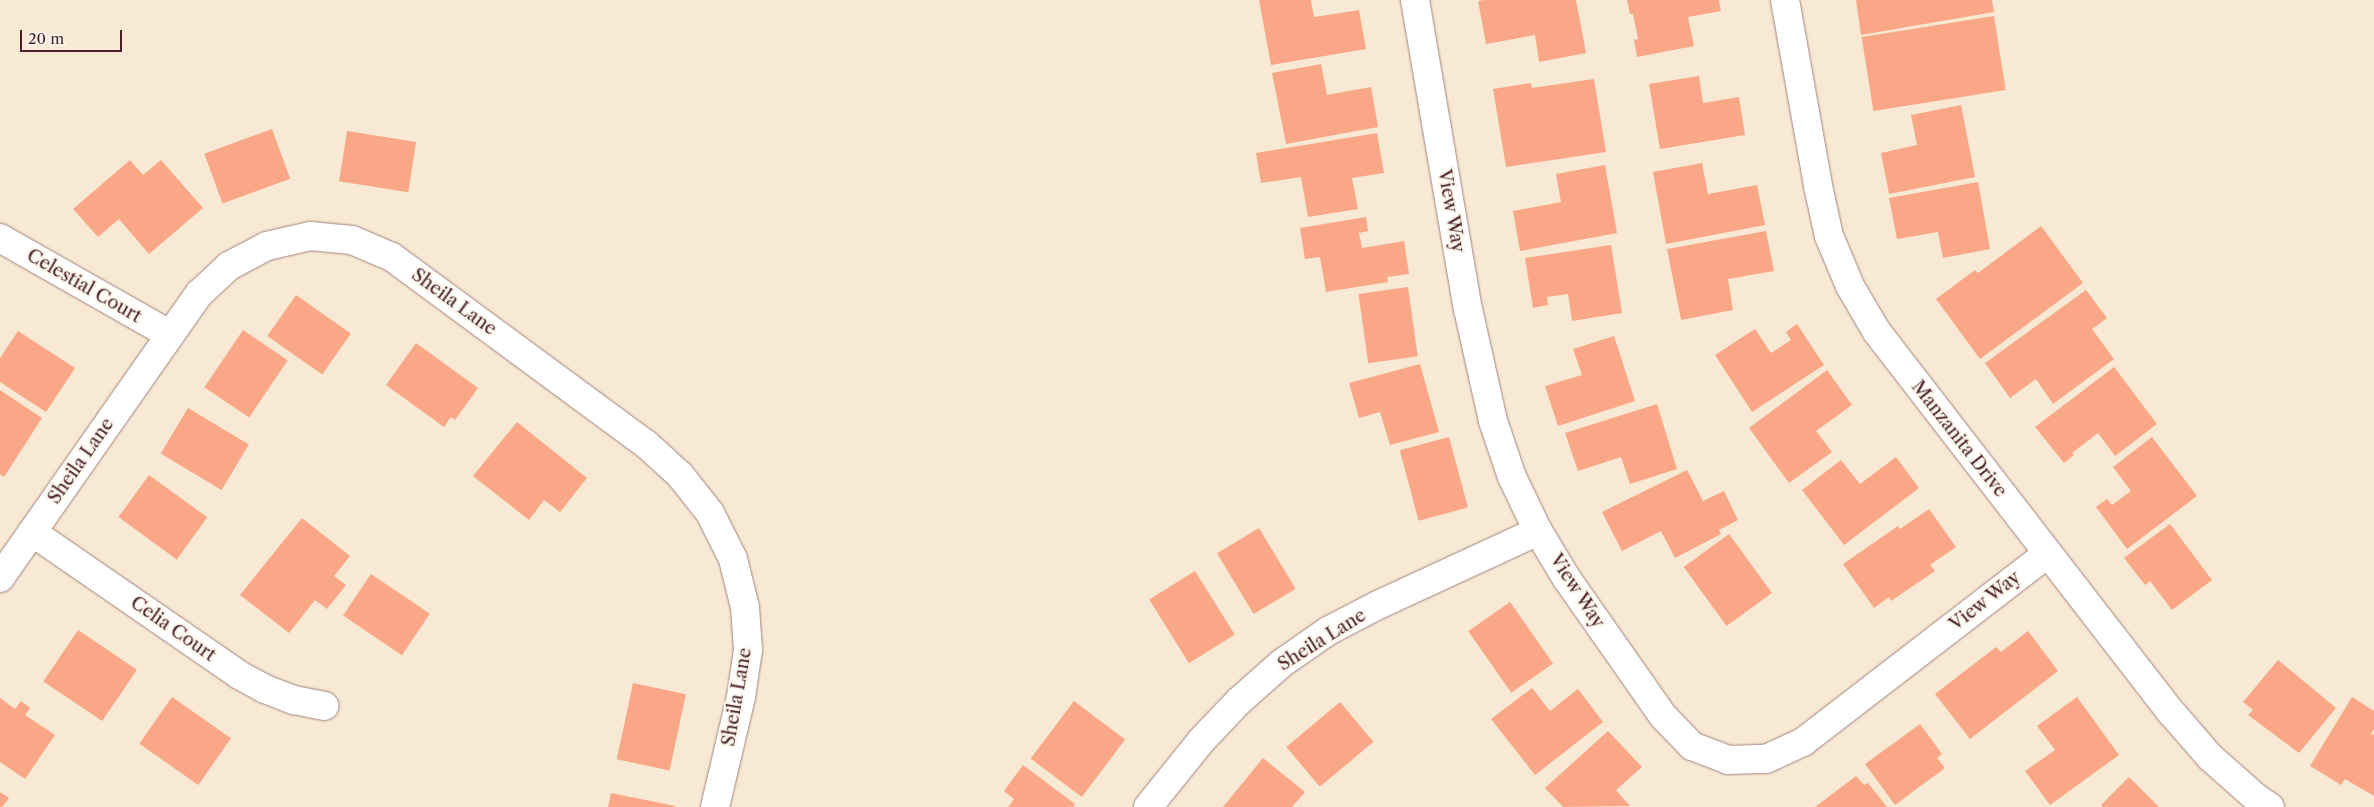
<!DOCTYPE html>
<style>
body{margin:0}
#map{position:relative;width:2374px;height:807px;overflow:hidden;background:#f8e9d4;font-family:"Libre Caslon Text",serif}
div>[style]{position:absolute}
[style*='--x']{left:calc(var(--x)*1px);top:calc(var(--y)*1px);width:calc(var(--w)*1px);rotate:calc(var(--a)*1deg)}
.building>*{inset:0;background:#f9a787;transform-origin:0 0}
.roads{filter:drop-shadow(0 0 1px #a18480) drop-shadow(0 0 1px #a18480)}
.street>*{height:28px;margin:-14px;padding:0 14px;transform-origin:14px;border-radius:14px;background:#fff}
span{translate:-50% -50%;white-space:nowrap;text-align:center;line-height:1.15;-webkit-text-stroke:4.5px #fbf7ec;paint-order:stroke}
.street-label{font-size:18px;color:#4a1f2b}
.scale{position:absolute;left:20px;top:30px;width:102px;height:22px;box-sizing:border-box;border:2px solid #4a1f2b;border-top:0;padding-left:6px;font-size:15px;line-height:18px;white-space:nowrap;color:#4a1f2b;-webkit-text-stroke:4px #fbf7ec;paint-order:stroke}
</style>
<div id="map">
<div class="building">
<div style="clip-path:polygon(1259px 0,1311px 0,1314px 17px,1359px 10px,1366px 49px,1271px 65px)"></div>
<div style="clip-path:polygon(1484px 0,1576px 0,1586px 53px,1539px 62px,1535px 35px,1486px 44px,1478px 1px)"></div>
<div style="clip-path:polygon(1627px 0,1719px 0,1721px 11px,1688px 17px,1694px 46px,1637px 57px,1634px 40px,1638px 39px,1633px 14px,1630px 14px)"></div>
<div style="clip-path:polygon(1856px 0,1992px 0,1994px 12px,1861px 35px)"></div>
<div style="left:1994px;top:16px;width:75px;height:134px;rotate:81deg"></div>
<div style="clip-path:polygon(1321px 64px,1327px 95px,1371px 87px,1378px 127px,1286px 144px,1272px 73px)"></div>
<div style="clip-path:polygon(1699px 76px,1703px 103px,1739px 97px,1745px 135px,1660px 149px,1649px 84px)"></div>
<div style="clip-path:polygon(1594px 79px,1606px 152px,1506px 167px,1493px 89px,1531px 83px,1532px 88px)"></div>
<div style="clip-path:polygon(1961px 105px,1975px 177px,1889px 194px,1881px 153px,1917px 145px,1911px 115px)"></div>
<div style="left:272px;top:129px;width:53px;height:72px;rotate:70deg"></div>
<div style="left:347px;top:131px;width:70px;height:51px;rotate:9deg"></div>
<div style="clip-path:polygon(1377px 133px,1384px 173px,1352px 178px,1358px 209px,1308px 217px,1301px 177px,1261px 183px,1256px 153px)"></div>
<div style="clip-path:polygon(130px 160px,143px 175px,161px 160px,203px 208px,149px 254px,119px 219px,98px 237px,73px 209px)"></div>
<div style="clip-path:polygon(1702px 163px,1708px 194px,1757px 185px,1765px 225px,1666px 244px,1653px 172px)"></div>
<div style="clip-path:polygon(1605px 165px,1617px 233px,1520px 251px,1513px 211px,1561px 202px,1556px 174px)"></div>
<div style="clip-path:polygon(1978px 182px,1990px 249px,1943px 258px,1938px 232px,1897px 239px,1889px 198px)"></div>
<div style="clip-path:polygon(1366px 217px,1368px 231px,1359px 233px,1362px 248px,1404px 241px,1409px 274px,1387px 277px,1388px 282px,1326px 292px,1320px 257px,1305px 259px,1300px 228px)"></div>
<div style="clip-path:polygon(2041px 226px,2083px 283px,1980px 359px,1936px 299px,1975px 270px,1978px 273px)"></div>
<div style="clip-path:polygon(1766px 231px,1774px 271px,1728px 279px,1733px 310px,1681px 320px,1667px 249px)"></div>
<div style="clip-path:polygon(1611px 245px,1622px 313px,1572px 321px,1568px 294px,1547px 297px,1548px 305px,1533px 308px,1525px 258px)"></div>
<div style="left:1408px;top:287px;width:70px;height:50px;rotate:82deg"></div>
<div style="clip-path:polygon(2086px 290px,2107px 318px,2092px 329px,2114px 359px,2053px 404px,2036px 379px,2010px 398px,1985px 363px)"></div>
<div style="left:296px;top:295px;width:67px;height:50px;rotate:35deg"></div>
<div style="clip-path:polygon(1797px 324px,1824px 365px,1752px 412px,1715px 355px,1755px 329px,1771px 353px,1791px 340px,1786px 332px)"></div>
<div style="left:243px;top:330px;width:54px;height:69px;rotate:34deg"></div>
<div style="clip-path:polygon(18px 331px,75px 368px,46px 412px,0 382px,0 358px)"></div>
<div style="clip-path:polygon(1614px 336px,1635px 401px,1558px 426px,1545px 386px,1582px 375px,1573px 349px)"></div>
<div style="clip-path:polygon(416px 343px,478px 388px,455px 420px,451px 417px,444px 427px,386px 385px)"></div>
<div style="clip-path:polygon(1420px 364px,1439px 432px,1390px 445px,1380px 412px,1359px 418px,1349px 383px)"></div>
<div style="clip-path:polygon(2114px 367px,2157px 424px,2115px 456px,2098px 433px,2072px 453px,2074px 455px,2064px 463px,2035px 427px)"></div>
<div style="clip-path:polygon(1827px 370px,1852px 405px,1816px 431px,1832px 452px,1789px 483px,1749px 428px)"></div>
<div style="clip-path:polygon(0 390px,42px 418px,4px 477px,0 474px)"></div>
<div style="clip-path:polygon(1657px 404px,1677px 469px,1630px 484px,1621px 457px,1578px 471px,1565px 433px)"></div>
<div style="left:188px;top:408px;width:71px;height:53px;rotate:31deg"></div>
<div style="clip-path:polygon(517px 422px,587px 478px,560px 512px,544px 500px,529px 520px,473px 476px)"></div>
<div style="left:1449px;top:437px;width:73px;height:51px;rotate:75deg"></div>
<div style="clip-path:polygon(2152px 437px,2197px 496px,2127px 549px,2096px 507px,2107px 499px,2112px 505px,2131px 491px,2113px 467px)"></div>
<div style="clip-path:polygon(1896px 457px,1919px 488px,1844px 545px,1802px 490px,1841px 460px,1860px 484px)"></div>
<div style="clip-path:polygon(1687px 470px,1703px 501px,1724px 491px,1738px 520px,1719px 530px,1721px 534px,1675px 558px,1661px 531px,1622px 551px,1602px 512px)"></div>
<div style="left:149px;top:475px;width:72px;height:52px;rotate:36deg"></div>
<div style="clip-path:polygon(1929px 509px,1956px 547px,1930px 565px,1935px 571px,1891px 601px,1889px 597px,1874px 608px,1843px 564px,1898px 526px,1900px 529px)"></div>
<div style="clip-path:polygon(302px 518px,350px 556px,334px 576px,346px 585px,327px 609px,315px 600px,289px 633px,240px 595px)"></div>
<div style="clip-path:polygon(2170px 524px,2212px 580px,2172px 610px,2150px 581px,2145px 585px,2124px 558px)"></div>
<div style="left:1259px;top:528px;width:71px;height:49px;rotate:59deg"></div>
<div style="left:1729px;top:534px;width:73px;height:56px;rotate:54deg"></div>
<div style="left:1195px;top:571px;width:75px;height:54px;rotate:58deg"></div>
<div style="left:371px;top:574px;width:71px;height:50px;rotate:34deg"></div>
<div style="left:1510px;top:602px;width:75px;height:51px;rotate:55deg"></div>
<div style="left:78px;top:630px;width:71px;height:62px;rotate:34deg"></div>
<div style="clip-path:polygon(2028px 631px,2058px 671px,1970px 739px,1935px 694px,1996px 647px,2001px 652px)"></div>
<div style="clip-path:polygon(2278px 660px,2336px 708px,2299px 753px,2248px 715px,2253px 710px,2243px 702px)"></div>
<div style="left:633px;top:683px;width:54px;height:78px;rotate:12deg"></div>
<div style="clip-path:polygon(1532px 688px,1550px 711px,1578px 689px,1603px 722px,1535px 775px,1491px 719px)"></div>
<div style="left:172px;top:697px;width:72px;height:57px;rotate:35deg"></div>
<div style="clip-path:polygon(2077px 697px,2119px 755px,2050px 805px,2025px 771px,2055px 750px,2037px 726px)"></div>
<div style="clip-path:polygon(2352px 697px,2374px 711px,2374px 729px,2371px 734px,2374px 735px,2374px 796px,2345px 779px,2341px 785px,2310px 766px)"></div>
<div style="clip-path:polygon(0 698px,15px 709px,21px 701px,30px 708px,25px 715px,55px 735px,25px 779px,0 762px)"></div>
<div style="left:1074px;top:701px;width:64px;height:72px;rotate:37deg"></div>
<div style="left:1340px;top:702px;width:52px;height:70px;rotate:50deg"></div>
<div style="clip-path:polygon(1920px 724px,1942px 754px,1937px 758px,1945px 768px,1895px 805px,1865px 764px)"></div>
<div style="clip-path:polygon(1608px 731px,1642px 767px,1616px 790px,1630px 806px,1563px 807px,1545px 788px)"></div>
<div style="clip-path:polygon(1263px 758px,1305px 792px,1292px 807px,1223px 807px)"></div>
<div style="clip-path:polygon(1023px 765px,1075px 804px,1073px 807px,1008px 807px,1014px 799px,1004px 791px)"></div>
<div style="clip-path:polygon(1856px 776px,1864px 785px,1868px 783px,1887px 807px,1815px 807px)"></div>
<div style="clip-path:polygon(2129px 777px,2159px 807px,2103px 807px,2101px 805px)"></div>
<div style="clip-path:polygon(0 792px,9px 798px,2px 807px,0 807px)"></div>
<div style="clip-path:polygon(611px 793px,675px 806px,675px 807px,608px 807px)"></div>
</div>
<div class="roads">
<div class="street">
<div style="--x:1415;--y:0;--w:314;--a:80.3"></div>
<div style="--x:1468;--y:309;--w:115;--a:77.4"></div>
<div style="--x:1493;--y:421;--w:59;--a:71.3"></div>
<div style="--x:1512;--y:477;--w:60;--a:64.3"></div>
<div style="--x:1538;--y:531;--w:56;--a:58.9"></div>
<div style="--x:1567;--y:579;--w:167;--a:55"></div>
<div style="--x:1663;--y:716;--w:42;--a:46"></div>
<div style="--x:1692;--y:746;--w:39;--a:21"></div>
<div style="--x:1728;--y:760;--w:38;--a:-2"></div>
<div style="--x:1766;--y:759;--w:41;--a:-24.7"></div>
<div style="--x:1803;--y:742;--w:309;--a:-37.6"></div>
<div style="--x:1785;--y:0;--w:189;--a:79.9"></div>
<div style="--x:1818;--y:186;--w:51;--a:77.6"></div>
<div style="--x:1829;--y:236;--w:54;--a:67.2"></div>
<div style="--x:1850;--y:286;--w:53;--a:59.6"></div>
<div style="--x:1877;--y:332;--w:480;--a:52.3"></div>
<div style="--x:2171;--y:712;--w:60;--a:49.1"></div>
<div style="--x:2210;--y:757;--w:60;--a:41.6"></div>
<div style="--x:2255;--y:797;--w:18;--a:34"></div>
<div style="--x:0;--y:238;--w:194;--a:29.6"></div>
<div style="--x:32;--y:532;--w:252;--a:34.6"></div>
<div style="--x:239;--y:675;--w:30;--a:28"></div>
<div style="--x:265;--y:689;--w:31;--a:21"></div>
<div style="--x:294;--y:700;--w:31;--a:11"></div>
<div style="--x:0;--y:578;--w:347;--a:-55"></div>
<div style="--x:199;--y:294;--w:41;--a:-43"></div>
<div style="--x:229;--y:266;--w:43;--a:-27.8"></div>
<div style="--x:267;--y:246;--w:44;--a:-13.1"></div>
<div style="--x:310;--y:236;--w:42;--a:5.4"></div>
<div style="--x:352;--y:240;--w:43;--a:23"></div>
<div style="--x:392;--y:257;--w:315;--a:36.4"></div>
<div style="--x:646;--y:444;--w:46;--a:42.4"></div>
<div style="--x:680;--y:475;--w:48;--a:51.7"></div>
<div style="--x:710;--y:513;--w:51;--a:63.4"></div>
<div style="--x:733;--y:559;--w:49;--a:76"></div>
<div style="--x:745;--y:607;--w:43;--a:86"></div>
<div style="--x:748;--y:650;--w:48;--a:98.5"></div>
<div style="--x:741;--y:697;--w:113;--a:103.3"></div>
<div style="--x:1148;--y:807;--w:85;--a:-51.2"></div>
<div style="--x:1201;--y:741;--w:55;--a:-46.5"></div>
<div style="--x:1239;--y:701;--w:57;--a:-41.5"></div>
<div style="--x:1282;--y:663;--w:56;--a:-34.8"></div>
<div style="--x:1328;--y:631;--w:56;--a:-27.5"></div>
<div style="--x:1378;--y:605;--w:176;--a:-24.8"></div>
</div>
</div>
<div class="street-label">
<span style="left:1451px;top:211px;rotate:80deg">View Way</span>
<span style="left:84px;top:286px;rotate:30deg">Celestial Court</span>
<span style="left:454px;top:302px;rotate:36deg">Sheila Lane</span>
<span style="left:1959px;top:439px;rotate:52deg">Manzanita Drive</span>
<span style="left:81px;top:461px;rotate:-55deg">Sheila Lane</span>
<span style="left:1577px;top:591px;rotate:57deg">View Way</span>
<span style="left:1985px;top:601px;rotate:-38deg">View Way</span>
<span style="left:173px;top:629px;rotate:35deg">Celia Court</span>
<span style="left:1322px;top:640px;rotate:-32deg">Sheila Lane</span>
<span style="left:737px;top:697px;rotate:-80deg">Sheila Lane</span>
</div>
<div class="scale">20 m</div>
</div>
